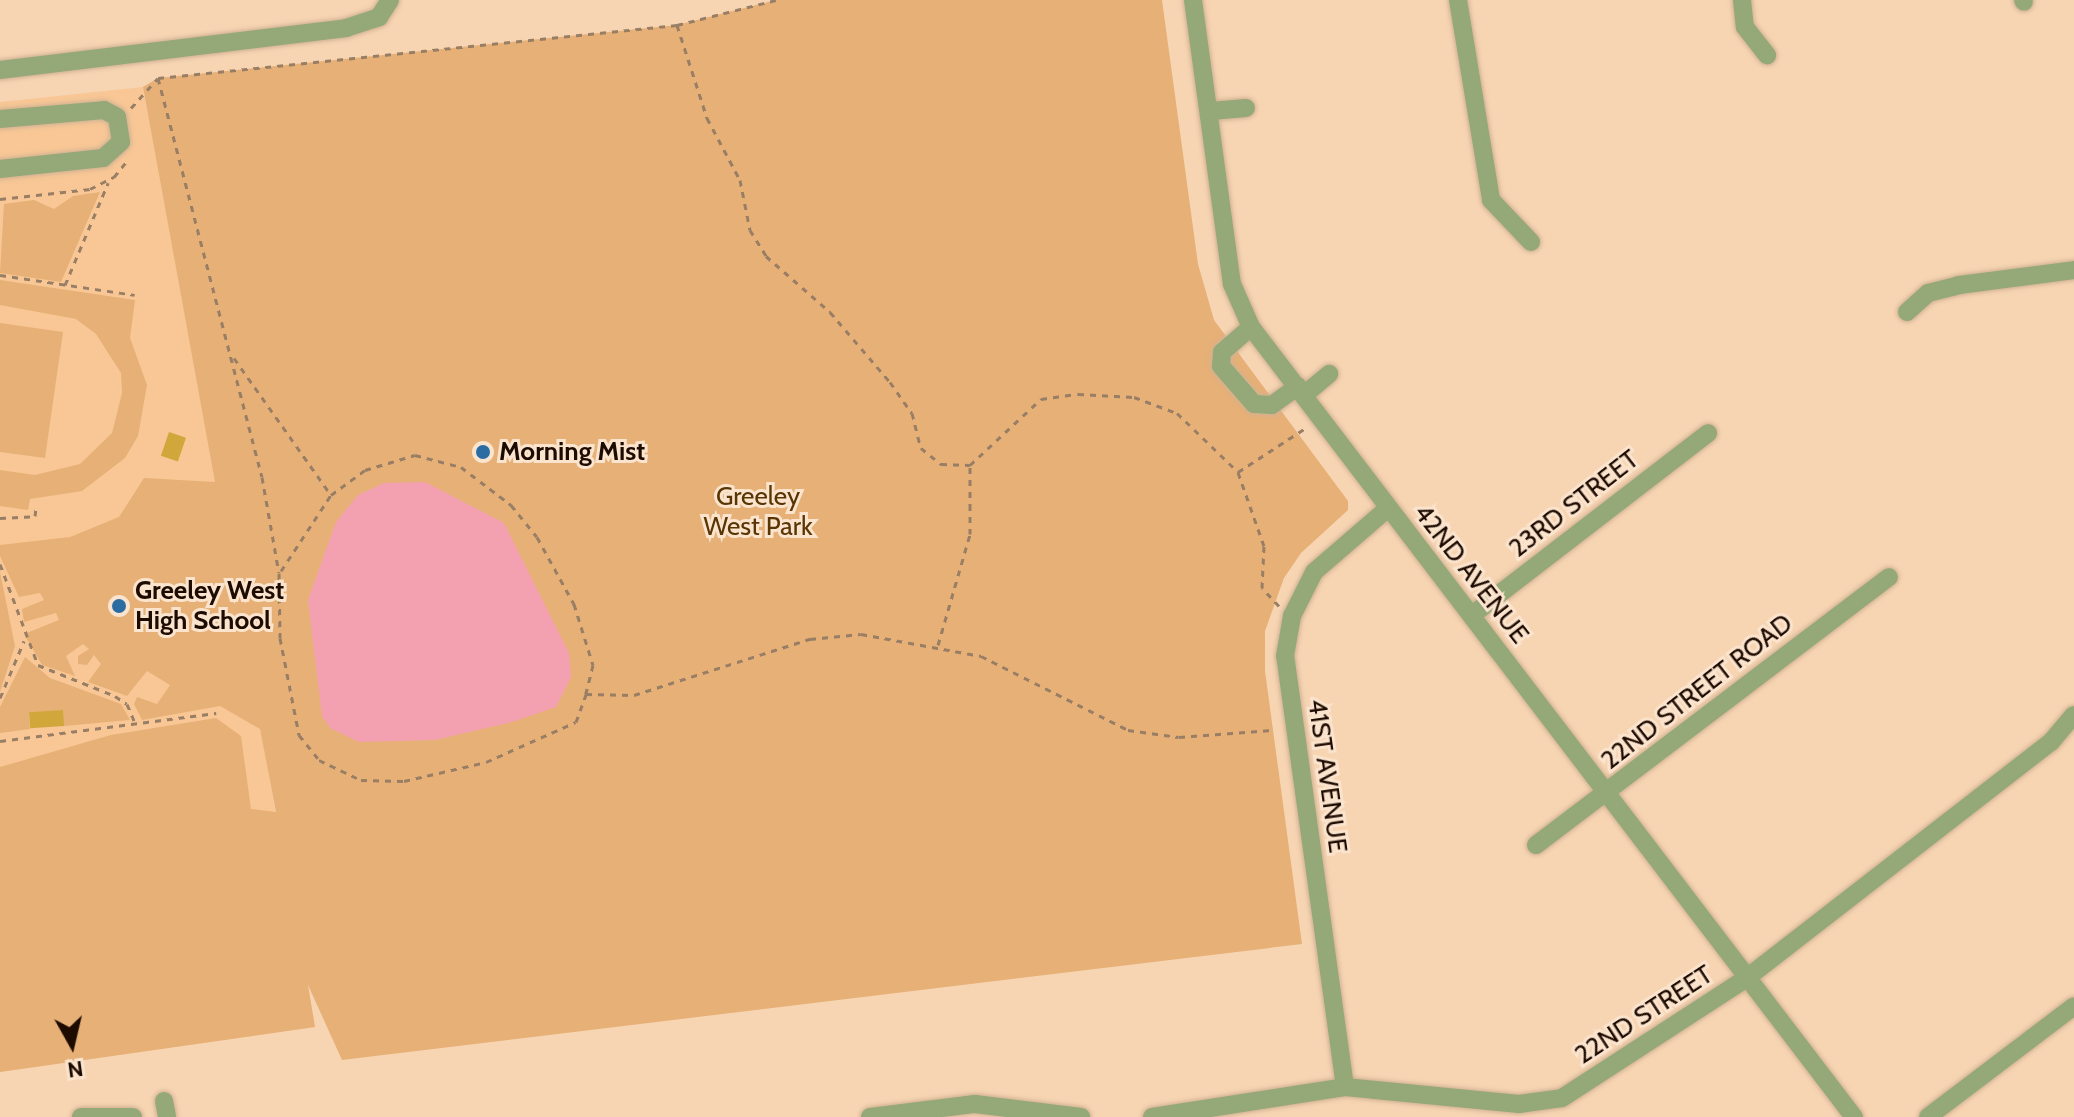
<!DOCTYPE html>
<style>
body{margin:0}
#map{position:relative;width:2074px;height:1117px;overflow:hidden;background:#f7d5b3;font-family:Cabin,sans-serif}
div>[style]{position:absolute}
[style*='--x']{left:calc(var(--x)*1px);top:calc(var(--y)*1px);width:calc(var(--w)*1px);rotate:calc(var(--a)*1deg)}
.built>*{inset:0;background:#f8c795}
.green>*{inset:0;background:#e7b076}
.water>*{inset:0;background:#f3a1b1}
.building>*{inset:0;background:#d1a73b;transform-origin:0 0}
.path>*{height:3px;margin-top:-1.5px;transform-origin:0;background:repeating-linear-gradient(90deg,#997e66 0 6px,transparent 0 12px)}
.roads{filter:drop-shadow(0 0 2px #d0b193) drop-shadow(0 0 2px #d0b193)}
.minor>*{height:18px;margin:-9px;padding:0 9px;transform-origin:9px;border-radius:9px;background:#94a977}
.dots>*{width:22px;height:22px;translate:-50% -50%;box-sizing:border-box;border:4px solid #fbe4ce;border-radius:50%}
span{translate:-50% -50%;white-space:nowrap;text-align:center;line-height:1.15;-webkit-text-stroke:6px #fbe4ce;paint-order:stroke}
.poi-label{font-size:26px;color:#1e0b00;font-weight:700}
.left{translate:0 -50%;text-align:left}
.park-label{font-size:26px;color:#593504}
.street-label{font-size:26px;color:#1e0b00}
.north{position:absolute;left:32px;top:1005px;width:80px;height:80px;-webkit-text-stroke:6px #fbe4ce;paint-order:stroke;rotate:172deg;font-size:22px;font-weight:700;line-height:32px;text-align:center;color:#1e0b00}
.north::after{content:'';display:block;margin:auto;width:28px;height:36px;background:#1e0b00;clip-path:polygon(50% 0,100% 100%,50% 72%,0 100%)}
</style>
<div id="map">
<div class="built">
<div style="clip-path:polygon(143px 87px,315px 1027px,0 1072px,0 102px)"></div>
</div>
<div class="green">
<div style="clip-path:polygon(776px 0,1162px 0,1198px 264px,1214px 320px,1348px 501px,1348px 510px,1301px 553px,1284px 578px,1265px 631px,1265px 671px,1302px 944px,342px 1060px,308px 985px,315px 1027px,0 1072px,0 767px,111px 735px,216px 718px,241px 736px,251px 809px,276px 812px,260px 729px,220px 706px,142px 720px,134px 704px,137px 697px,157px 704px,170px 685px,147px 671px,127px 696px,88px 682px,101px 664px,94px 655px,87px 665px,78px 664px,78px 656px,89px 649px,83px 644px,66px 656px,75px 676px,42px 665px,24px 634px,59px 620px,56px 613px,24px 622px,22px 609px,44px 600px,40px 593px,19px 597px,0 556px,0 545px,70px 537px,119px 517px,144px 478px,215px 482px,143px 87px,158px 78px,677px 25px)"></div>
<div style="clip-path:polygon(100px 192px,61px 282px,0 273px,4px 204px,34px 200px,54px 209px,73px 196px)"></div>
<div style="clip-path:polygon(0 280px,135px 300px,130px 338px,147px 385px,138px 436px,125px 458px,82px 491px,30px 499px,28px 510px,0 506px,0 470px,35px 475px,80px 464px,112px 433px,122px 393px,121px 373px,96px 334px,76px 319px,0 305px)"></div>
<div style="clip-path:polygon(0 323px,63px 332px,45px 458px,0 452px)"></div>
<div style="clip-path:polygon(0 572px,15px 646px,0 692px)"></div>
<div style="clip-path:polygon(25px 657px,50px 678px,121px 704px,130px 720px,64px 726px,62px 710px,29px 714px,30px 729px,0 733px,0 707px)"></div>
</div>
<div class="water">
<div style="clip-path:polygon(425px 482px,504px 523px,569px 653px,571px 677px,556px 707px,512px 722px,435px 740px,359px 742px,330px 728px,322px 716px,308px 600px,336px 522px,358px 495px,384px 483px)"></div>
</div>
<div class="building">
<div style="left:169px;top:432px;width:18px;height:25px;rotate:19deg"></div>
<div style="left:63px;top:710px;width:16px;height:34px;rotate:86deg"></div>
</div>
<div class="path">
<div style="--x:677;--y:25;--w:98;--a:72.1"></div>
<div style="--x:707;--y:118;--w:70;--a:62"></div>
<div style="--x:740;--y:180;--w:51;--a:78.7"></div>
<div style="--x:750;--y:230;--w:31;--a:58"></div>
<div style="--x:766;--y:256;--w:85;--a:41.2"></div>
<div style="--x:830;--y:312;--w:92;--a:49.4"></div>
<div style="--x:890;--y:382;--w:38;--a:55"></div>
<div style="--x:912;--y:413;--w:36;--a:76"></div>
<div style="--x:921;--y:448;--w:26;--a:39"></div>
<div style="--x:941;--y:464;--w:29;--a:2"></div>
<div style="--x:970;--y:465;--w:97;--a:-42.9"></div>
<div style="--x:1041;--y:399;--w:37;--a:-8"></div>
<div style="--x:1078;--y:394;--w:56;--a:3.1"></div>
<div style="--x:1134;--y:397;--w:46;--a:20.4"></div>
<div style="--x:1177;--y:413;--w:85;--a:44"></div>
<div style="--x:158;--y:78;--w:412;--a:75.4"></div>
<div style="--x:262;--y:477;--w:97;--a:80"></div>
<div style="--x:279;--y:573;--w:65;--a:89.1"></div>
<div style="--x:280;--y:638;--w:99;--a:78.9"></div>
<div style="--x:299;--y:735;--w:32;--a:51"></div>
<div style="--x:319;--y:760;--w:47;--a:25.5"></div>
<div style="--x:361;--y:780;--w:43;--a:1.3"></div>
<div style="--x:404;--y:781;--w:84;--a:-13"></div>
<div style="--x:486;--y:762;--w:98;--a:-24"></div>
<div style="--x:576;--y:722;--w:30;--a:-70"></div>
<div style="--x:586;--y:694;--w:48;--a:1.2"></div>
<div style="--x:634;--y:695;--w:185;--a:-17.7"></div>
<div style="--x:810;--y:639;--w:51;--a:-5.6"></div>
<div style="--x:861;--y:634;--w:122;--a:10.4"></div>
<div style="--x:981;--y:656;--w:165;--a:26.7"></div>
<div style="--x:1128;--y:730;--w:51;--a:7.8"></div>
<div style="--x:1179;--y:737;--w:93;--a:-4.3"></div>
<div style="--x:131;--y:108;--w:40;--a:-48"></div>
<div style="--x:158;--y:78;--w:522;--a:-5.83"></div>
<div style="--x:677;--y:25;--w:102;--a:-14.2"></div>
<div style="--x:0;--y:199;--w:91;--a:-6.3"></div>
<div style="--x:90;--y:189;--w:27;--a:-27"></div>
<div style="--x:114;--y:177;--w:21;--a:-51"></div>
<div style="--x:0;--y:275;--w:136;--a:8.4"></div>
<div style="--x:65;--y:285;--w:111;--a:-67.1"></div>
<div style="--x:234;--y:358;--w:168;--a:54.7"></div>
<div style="--x:0;--y:518;--w:35;--a:-3"></div>
<div style="--x:35;--y:516;--w:8;--a:-83"></div>
<div style="--x:0;--y:564;--w:108;--a:69.4"></div>
<div style="--x:38;--y:665;--w:83;--a:21.9"></div>
<div style="--x:115;--y:696;--w:14;--a:34"></div>
<div style="--x:127;--y:704;--w:23;--a:67"></div>
<div style="--x:281;--y:571;--w:91;--a:-56.7"></div>
<div style="--x:331;--y:495;--w:42;--a:-36.3"></div>
<div style="--x:365;--y:470;--w:52;--a:-16.7"></div>
<div style="--x:415;--y:455;--w:48;--a:14.6"></div>
<div style="--x:461;--y:467;--w:63;--a:37.2"></div>
<div style="--x:511;--y:505;--w:41;--a:50.9"></div>
<div style="--x:537;--y:537;--w:77;--a:61.1"></div>
<div style="--x:574;--y:604;--w:64;--a:72.7"></div>
<div style="--x:593;--y:665;--w:30;--a:104"></div>
<div style="--x:1279;--y:606;--w:25;--a:-133"></div>
<div style="--x:1262;--y:588;--w:42;--a:-87.3"></div>
<div style="--x:1264;--y:546;--w:78;--a:-109.4"></div>
<div style="--x:1238;--y:472;--w:82;--a:-33.1"></div>
<div style="--x:938;--y:645;--w:116;--a:-73.9"></div>
<div style="--x:970;--y:534;--w:69;--a:-90"></div>
<div style="--x:0;--y:698;--w:62;--a:-67.2"></div>
<div style="--x:0;--y:741;--w:218;--a:-7.4"></div>
</div>
<div class="roads">
<div class="minor">
<div style="--x:1193;--y:0;--w:287;--a:82.2"></div>
<div style="--x:1232;--y:284;--w:47;--a:66.2"></div>
<div style="--x:1251;--y:327;--w:994;--a:52.65"></div>
<div style="--x:1458;--y:0;--w:203;--a:80.6"></div>
<div style="--x:1491;--y:200;--w:58;--a:46.4"></div>
<div style="--x:1742;--y:0;--w:27;--a:84"></div>
<div style="--x:1745;--y:27;--w:36;--a:52"></div>
<div style="--x:2023;--y:0;--w:2;--a:63"></div>
<div style="--x:0;--y:70;--w:349;--a:-6.9"></div>
<div style="--x:346;--y:28;--w:35;--a:-18"></div>
<div style="--x:379;--y:17;--w:20;--a:-57"></div>
<div style="--x:1211;--y:111;--w:35;--a:-5"></div>
<div style="--x:0;--y:119;--w:104;--a:-4.9"></div>
<div style="--x:104;--y:110;--w:15;--a:28"></div>
<div style="--x:117;--y:117;--w:25;--a:81"></div>
<div style="--x:121;--y:142;--w:24;--a:138"></div>
<div style="--x:103;--y:158;--w:104;--a:173.9"></div>
<div style="--x:1907;--y:312;--w:28;--a:-42"></div>
<div style="--x:1928;--y:293;--w:32;--a:-14"></div>
<div style="--x:1959;--y:285;--w:116;--a:-7.4"></div>
<div style="--x:1251;--y:327;--w:38;--a:139"></div>
<div style="--x:1222;--y:352;--w:14;--a:94"></div>
<div style="--x:1221;--y:366;--w:50;--a:49"></div>
<div style="--x:1254;--y:404;--w:18;--a:3"></div>
<div style="--x:1272;--y:405;--w:32;--a:-36"></div>
<div style="--x:1304;--y:395;--w:33;--a:-40"></div>
<div style="--x:1472;--y:615;--w:298;--a:-37.6"></div>
<div style="--x:1536;--y:845;--w:443;--a:-37.2"></div>
<div style="--x:1345;--y:1087;--w:435;--a:-97.9"></div>
<div style="--x:1285;--y:656;--w:41;--a:-80.1"></div>
<div style="--x:1292;--y:616;--w:49;--a:-63.4"></div>
<div style="--x:1314;--y:572;--w:96;--a:-40.8"></div>
<div style="--x:164;--y:1101;--w:16;--a:79"></div>
<div style="--x:81;--y:1117;--w:52;--a:0"></div>
<div style="--x:870;--y:1117;--w:106;--a:-7.1"></div>
<div style="--x:975;--y:1104;--w:107;--a:7"></div>
<div style="--x:1152;--y:1117;--w:195;--a:-8.8"></div>
<div style="--x:1345;--y:1087;--w:175;--a:5.6"></div>
<div style="--x:1519;--y:1104;--w:43;--a:-7.9"></div>
<div style="--x:1562;--y:1098;--w:217;--a:-33"></div>
<div style="--x:1744;--y:980;--w:388;--a:-37.8"></div>
<div style="--x:2051;--y:742;--w:35;--a:-50"></div>
<div style="--x:1928;--y:1117;--w:183;--a:-37.2"></div>
</div>
</div>
<div class="dots">
<div style="left:483px;top:452px;background:#2b6da3"></div>
<div style="left:119px;top:606px;background:#2b6da3"></div>
</div>
<div class="poi-label">
<span class="left" style="left:499px;top:452px">Morning Mist</span>
<span class="left" style="left:135px;top:606px">Greeley West<br>High School</span>
</div>
<div class="park-label">
<span style="left:758px;top:512px">Greeley<br>West Park</span>
</div>
<div class="street-label">
<span style="left:1574px;top:504px;rotate:-38deg">23RD STREET</span>
<span style="left:1471px;top:574px;rotate:52deg">42ND AVENUE</span>
<span style="left:1697px;top:692px;rotate:-38deg">22ND STREET ROAD</span>
<span style="left:1327px;top:776px;rotate:82deg">41ST AVENUE</span>
<span style="left:1644px;top:1015px;rotate:-33deg">22ND STREET</span>
</div>
<div class="north">N</div>
</div>
